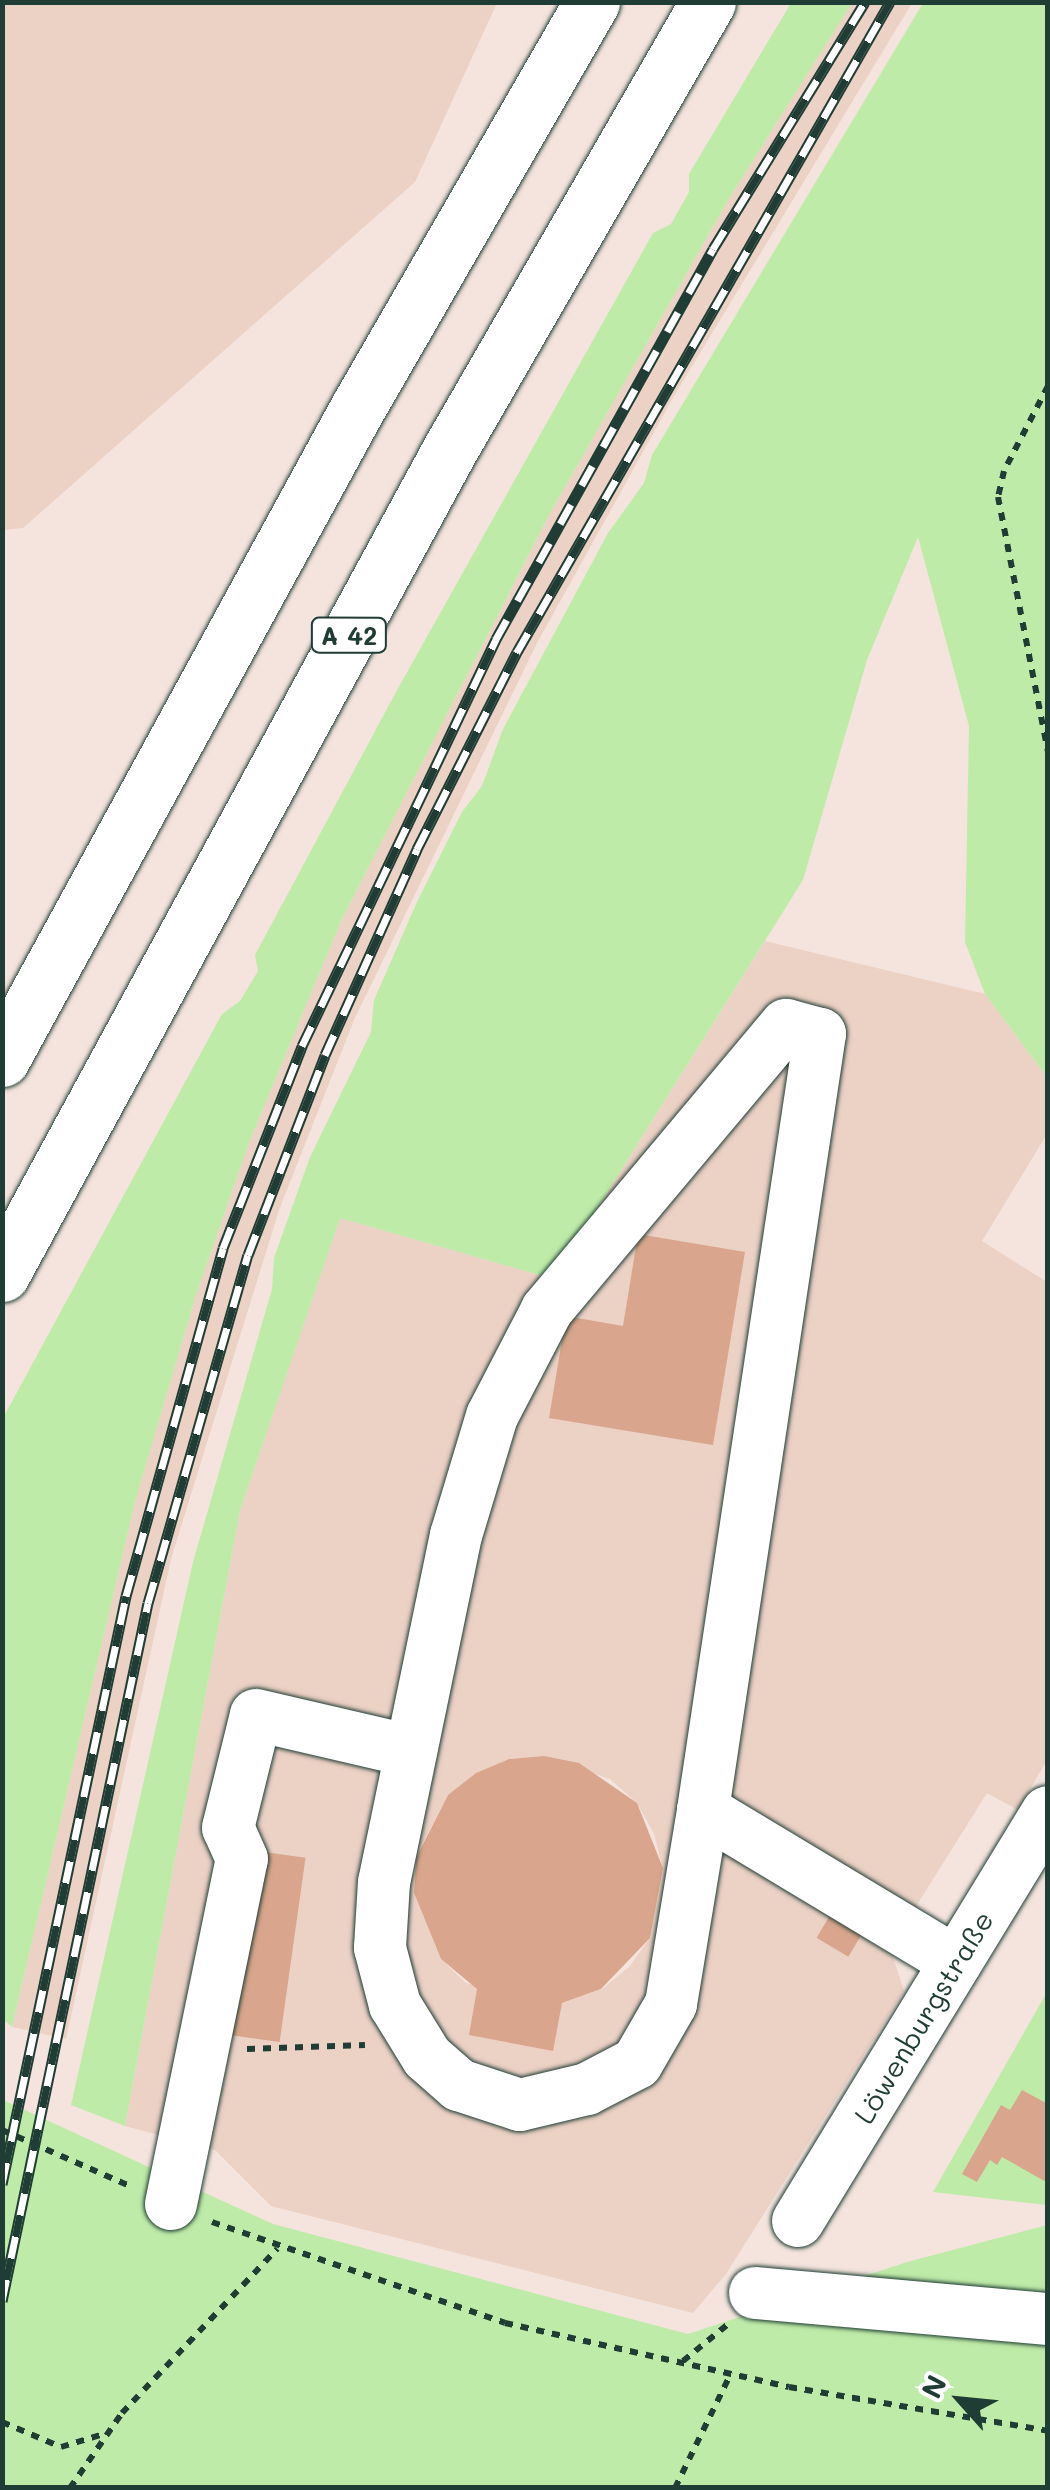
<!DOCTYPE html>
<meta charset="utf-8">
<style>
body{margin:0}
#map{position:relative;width:1050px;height:2490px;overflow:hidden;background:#f4e4dd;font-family:Mali,sans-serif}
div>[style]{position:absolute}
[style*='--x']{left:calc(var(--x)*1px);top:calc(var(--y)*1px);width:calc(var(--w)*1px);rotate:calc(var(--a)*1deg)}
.built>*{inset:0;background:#ecd1c5}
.green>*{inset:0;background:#bfeba8}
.building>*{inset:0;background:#d9a68d;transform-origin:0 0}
.path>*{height:6px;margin-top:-3px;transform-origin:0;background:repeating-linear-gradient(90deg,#1f3d34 0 8px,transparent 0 16px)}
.roads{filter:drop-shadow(0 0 2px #1f3d34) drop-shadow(0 0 2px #1f3d34)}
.minor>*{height:52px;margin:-26px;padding:0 26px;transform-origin:26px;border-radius:26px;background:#fff}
.highway>*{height:55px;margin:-27.5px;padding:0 27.5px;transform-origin:27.5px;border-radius:27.5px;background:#fff}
.rail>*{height:11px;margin-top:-5.5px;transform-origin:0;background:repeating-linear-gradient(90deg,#fff 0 22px,#1f3d34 0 44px);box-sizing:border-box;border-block:2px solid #1f3d34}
span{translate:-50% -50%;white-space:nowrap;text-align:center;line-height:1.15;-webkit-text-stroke:9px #fff;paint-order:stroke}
.shield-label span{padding:2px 8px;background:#fff;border:2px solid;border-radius:8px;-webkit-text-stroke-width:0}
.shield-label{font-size:25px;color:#1f3d34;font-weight:700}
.street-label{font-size:28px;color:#1f3d34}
.frame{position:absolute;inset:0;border:5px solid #1f3d34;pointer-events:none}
.north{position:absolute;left:910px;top:2350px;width:100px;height:100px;-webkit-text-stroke:8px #fff;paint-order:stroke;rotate:297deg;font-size:28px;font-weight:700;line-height:40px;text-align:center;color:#1f3d34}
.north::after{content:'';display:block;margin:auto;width:35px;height:45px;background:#1f3d34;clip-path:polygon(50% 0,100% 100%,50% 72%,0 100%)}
</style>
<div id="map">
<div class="built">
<div style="clip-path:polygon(3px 2px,497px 3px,415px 182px,23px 528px,3px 530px)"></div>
<div style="clip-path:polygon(852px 3px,912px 3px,674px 396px,537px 643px,354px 1020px,279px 1210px,171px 1559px,66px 2039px,12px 2027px,135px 1502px,196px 1295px,250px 1140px,342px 919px,548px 517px,730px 197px)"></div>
<div style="clip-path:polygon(evenodd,765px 941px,985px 994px,1047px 1077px,1047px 1134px,982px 1241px,1047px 1282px,1047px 1760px,1018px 1810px,987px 1793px,890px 1948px,904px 1991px,726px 2274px,693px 2313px,271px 2206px,215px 2150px,125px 2126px,240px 1511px,340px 1218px,553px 1279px,765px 941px,544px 1756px,610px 1779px,637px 1803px,654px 1834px,663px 1869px,650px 1938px,629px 1967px,602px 1989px,562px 2003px,466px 1983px,441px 1959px,414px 1893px,415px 1858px,448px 1795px,476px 1773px,509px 1759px,544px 1756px)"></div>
</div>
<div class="green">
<div style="clip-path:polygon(791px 3px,852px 3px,730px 197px,548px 517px,342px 919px,250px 1140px,196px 1295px,135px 1502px,12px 2027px,2px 2018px,3px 1418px,222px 1014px,240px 1001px,258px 971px,255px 955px,396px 692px,653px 233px,671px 224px,689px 192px,689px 174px)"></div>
<div style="clip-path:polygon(923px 3px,1047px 3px,1047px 1077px,985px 994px,965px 942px,969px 726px,918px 537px,867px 660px,803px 880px,553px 1279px,340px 1218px,240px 1511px,125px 2126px,71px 2105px,193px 1562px,272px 1289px,274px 1258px,310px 1157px,371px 1032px,374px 1000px,417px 902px,462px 812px,482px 786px,503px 729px,608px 533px,644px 483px,652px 455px)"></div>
<div style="clip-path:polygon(1047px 1992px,1047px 2205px,933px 2192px)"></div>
<div style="clip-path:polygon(3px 2100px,273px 2224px,688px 2334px,907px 2262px,1047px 2225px,1047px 2487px,3px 2488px)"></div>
</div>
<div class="building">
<div style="clip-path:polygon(638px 1234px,745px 1252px,713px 1445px,549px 1418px,566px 1316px,623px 1326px)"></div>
<div style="clip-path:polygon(544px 1756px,579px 1763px,637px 1803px,663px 1868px,650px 1938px,601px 1989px,562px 2003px,553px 2051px,469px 2035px,477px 1989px,441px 1959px,414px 1893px,416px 1858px,448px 1795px,476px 1773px,509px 1759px)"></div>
<div style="left:257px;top:1851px;width:49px;height:186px;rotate:8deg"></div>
<div style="left:832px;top:1912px;width:37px;height:30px;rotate:31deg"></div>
<div style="clip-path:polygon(1022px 2090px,1048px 2104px,1048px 2183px,1002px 2157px,997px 2165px,990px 2160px,977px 2182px,962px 2174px,1001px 2105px,1010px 2110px)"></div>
</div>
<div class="path">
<div style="--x:1048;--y:386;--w:96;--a:117.4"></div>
<div style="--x:1004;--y:471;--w:27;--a:103"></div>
<div style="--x:998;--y:497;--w:261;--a:78.9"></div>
<div style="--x:247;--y:2049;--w:118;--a:-1.9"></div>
<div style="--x:2;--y:2130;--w:142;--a:23.7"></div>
<div style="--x:212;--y:2222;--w:310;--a:19"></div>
<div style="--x:505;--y:2323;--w:291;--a:12.7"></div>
<div style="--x:789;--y:2387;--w:263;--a:9.6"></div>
<div style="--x:683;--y:2361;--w:57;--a:-39.3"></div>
<div style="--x:2;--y:2422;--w:64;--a:23"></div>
<div style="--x:61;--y:2447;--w:45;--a:-16.8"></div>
<div style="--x:70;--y:2488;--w:91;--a:-55.3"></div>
<div style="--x:122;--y:2413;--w:226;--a:-46.6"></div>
<div style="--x:675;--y:2488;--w:128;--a:-64"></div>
</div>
<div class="roads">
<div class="minor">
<div style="--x:703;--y:1810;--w:785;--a:-81.43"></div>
<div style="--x:820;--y:1034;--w:35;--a:-165"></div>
<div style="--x:786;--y:1025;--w:372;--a:130"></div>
<div style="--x:547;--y:1310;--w:119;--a:117.4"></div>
<div style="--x:492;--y:1416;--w:124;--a:106.8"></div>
<div style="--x:456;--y:1535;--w:354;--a:101.7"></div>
<div style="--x:384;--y:1882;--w:66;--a:93.5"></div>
<div style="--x:380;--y:1948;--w:59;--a:75.3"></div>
<div style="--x:395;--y:2005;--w:61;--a:58.4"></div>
<div style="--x:427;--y:2057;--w:43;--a:41.2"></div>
<div style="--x:459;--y:2085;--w:64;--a:18.2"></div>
<div style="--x:520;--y:2105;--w:69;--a:-13.4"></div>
<div style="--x:587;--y:2089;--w:56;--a:-27.5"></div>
<div style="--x:637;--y:2063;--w:68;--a:-60"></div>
<div style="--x:671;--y:2004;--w:197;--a:-80.6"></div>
<div style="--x:703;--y:1810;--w:295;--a:31"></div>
<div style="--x:171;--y:2204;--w:352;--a:-78.4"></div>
<div style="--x:242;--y:1859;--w:34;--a:-114"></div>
<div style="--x:228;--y:1828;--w:116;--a:-76.1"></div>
<div style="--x:256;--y:1715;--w:159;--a:13.1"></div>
<div style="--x:798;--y:2221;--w:479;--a:-58.6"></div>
<div style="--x:755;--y:2293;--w:294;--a:5.1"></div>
</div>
<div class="highway">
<div style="--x:2;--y:1059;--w:741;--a:-61.36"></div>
<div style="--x:357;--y:409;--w:470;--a:-60"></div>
<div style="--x:2;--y:1274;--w:937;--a:-61.49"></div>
<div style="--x:449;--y:451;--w:518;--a:-60.02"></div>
</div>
</div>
<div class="rail">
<div style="--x:2;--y:2184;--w:601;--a:-78.09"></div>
<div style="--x:126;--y:1596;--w:361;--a:-74.4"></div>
<div style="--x:223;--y:1248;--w:217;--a:-68.6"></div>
<div style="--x:302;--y:1046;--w:451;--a:-64.5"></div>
<div style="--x:496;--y:639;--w:446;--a:-60.9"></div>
<div style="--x:713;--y:249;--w:290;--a:-58.4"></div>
<div style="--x:2;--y:2301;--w:713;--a:-78.19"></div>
<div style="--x:148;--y:1603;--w:362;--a:-74"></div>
<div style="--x:248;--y:1255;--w:214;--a:-68.9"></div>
<div style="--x:325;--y:1055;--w:226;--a:-65.9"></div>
<div style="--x:417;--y:849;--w:221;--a:-63.1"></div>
<div style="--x:517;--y:652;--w:749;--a:-60.15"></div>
</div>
<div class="shield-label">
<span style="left:349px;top:635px">A 42</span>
</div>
<div class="street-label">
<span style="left:923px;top:2017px;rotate:-59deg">Löwenburgstraße</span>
</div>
<div class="frame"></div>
<div class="north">N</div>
</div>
